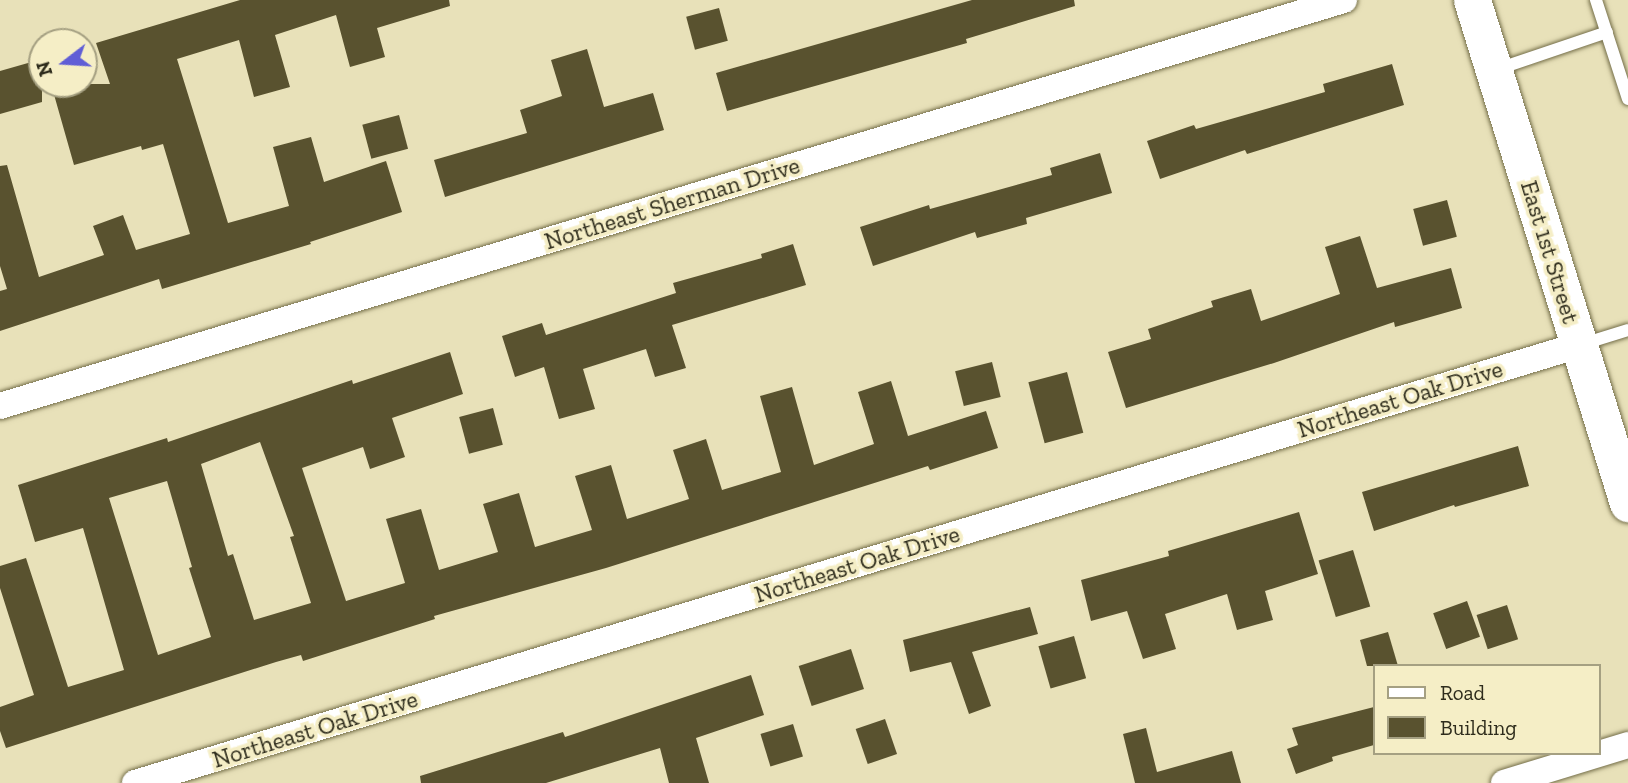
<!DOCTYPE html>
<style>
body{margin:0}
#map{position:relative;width:1628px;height:783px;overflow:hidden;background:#e8e1b9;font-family:"Zilla Slab",serif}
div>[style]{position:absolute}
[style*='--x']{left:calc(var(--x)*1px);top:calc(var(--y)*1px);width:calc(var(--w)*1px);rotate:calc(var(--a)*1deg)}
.building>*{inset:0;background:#59522f;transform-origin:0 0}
.roads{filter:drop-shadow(0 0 2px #746e49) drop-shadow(0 0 2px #746e49)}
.service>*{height:12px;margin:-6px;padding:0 6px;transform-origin:6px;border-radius:6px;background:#fff}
.minor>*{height:26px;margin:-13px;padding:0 13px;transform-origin:13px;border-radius:13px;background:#fff}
.secondary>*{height:37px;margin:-18.5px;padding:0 18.5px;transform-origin:18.5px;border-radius:18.5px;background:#fff}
span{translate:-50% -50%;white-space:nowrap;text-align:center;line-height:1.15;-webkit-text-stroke:7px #f5eec6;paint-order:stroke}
.street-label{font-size:24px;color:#2e2c1c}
.legend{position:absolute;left:1373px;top:664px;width:228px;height:91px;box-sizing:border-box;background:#f5eec6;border:2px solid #a5a082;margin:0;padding:9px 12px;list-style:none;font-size:21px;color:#2e2c1c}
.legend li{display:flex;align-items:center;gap:14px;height:35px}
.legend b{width:35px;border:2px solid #a5a082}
.north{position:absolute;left:28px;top:28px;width:70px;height:70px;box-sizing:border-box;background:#f5eec6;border:2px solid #a5a082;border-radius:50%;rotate:253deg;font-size:19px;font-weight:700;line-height:28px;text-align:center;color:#2e2c1c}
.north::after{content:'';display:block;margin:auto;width:24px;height:32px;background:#605ed6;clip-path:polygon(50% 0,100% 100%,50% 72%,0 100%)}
</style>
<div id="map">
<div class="building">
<div style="clip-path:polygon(240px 0,449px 0,450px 6px,377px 28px,385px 57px,350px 67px,336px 15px,275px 35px,290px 87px,254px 97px,239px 40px,177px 59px,228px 223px,289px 206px,273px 147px,311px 137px,324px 182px,386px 161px,402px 212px,310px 242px,311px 244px,162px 289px,159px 279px,0 331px,0 291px,7px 289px,0 266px,0 166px,7px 165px,39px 277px,104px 255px,93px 226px,123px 215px,136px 250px,190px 234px,163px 144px,142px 150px,141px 146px,74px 165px,51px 84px,110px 84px,96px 43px)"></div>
<div style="clip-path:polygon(972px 0,1074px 0,1075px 6px,966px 39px,967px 43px,727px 111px,716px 73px)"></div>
<div style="left:719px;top:8px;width:34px;height:34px;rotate:75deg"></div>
<div style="clip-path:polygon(587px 49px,604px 107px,653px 93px,664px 130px,445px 197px,434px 160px,527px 133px,520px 110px,562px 96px,551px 60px)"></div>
<div style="clip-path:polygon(42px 59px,42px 102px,0 114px,0 71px)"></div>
<div style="clip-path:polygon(1392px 64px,1404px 105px,1247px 154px,1245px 150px,1160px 179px,1147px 141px,1194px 125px,1196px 129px,1325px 92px,1323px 84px)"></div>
<div style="left:399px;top:115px;width:35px;height:38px;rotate:75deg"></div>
<div style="clip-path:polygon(1100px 153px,1112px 193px,1026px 218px,1027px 224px,977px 238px,975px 232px,873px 266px,860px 227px,929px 205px,930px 209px,1052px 175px,1050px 168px)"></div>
<div style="left:1447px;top:200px;width:38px;height:35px;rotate:75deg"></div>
<div style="clip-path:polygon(1360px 236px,1377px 288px,1451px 268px,1462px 308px,1395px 327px,1394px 322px,1274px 363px,1126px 408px,1108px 352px,1151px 339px,1148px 329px,1213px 307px,1211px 301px,1251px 289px,1261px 321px,1340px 294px,1325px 247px)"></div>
<div style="clip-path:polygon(793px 244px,806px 285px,672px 325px,686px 368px,655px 377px,646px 349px,583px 369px,595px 409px,559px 419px,544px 367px,515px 377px,502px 336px,542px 323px,546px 335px,676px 293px,673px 283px,762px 258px,761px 254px)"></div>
<div style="clip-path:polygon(evenodd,450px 352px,463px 394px,392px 418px,405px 457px,370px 469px,363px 447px,302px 468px,346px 601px,405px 583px,386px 519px,421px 509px,439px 570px,498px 552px,483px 504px,519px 493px,535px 547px,592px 530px,575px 476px,611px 465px,627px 519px,689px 499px,673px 450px,706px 439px,722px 490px,781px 472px,760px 396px,792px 387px,814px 465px,874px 444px,858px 392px,891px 381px,908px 436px,986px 411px,998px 448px,930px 470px,928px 466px,606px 568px,434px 616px,435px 619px,303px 661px,301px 655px,276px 662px,6px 748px,0 731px,0 707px,34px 695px,0 588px,0 566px,26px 558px,68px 687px,124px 670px,83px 528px,35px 542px,18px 485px,167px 438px,168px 442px,352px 380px,353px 384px,450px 352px,260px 442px,294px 536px,290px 537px,311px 603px,254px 620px,233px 554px,228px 556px,201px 464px,260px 442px,450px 352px,167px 481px,192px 567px,189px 568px,211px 637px,158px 655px,109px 498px,167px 481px)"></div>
<div style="left:992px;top:362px;width:36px;height:38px;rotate:76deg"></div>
<div style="left:1067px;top:372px;width:63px;height:40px;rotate:75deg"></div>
<div style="left:493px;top:408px;width:38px;height:35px;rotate:75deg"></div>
<div style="clip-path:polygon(1518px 446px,1529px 486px,1455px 507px,1454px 505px,1374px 531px,1362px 492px)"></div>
<div style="clip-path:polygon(1299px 512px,1318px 574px,1265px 591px,1273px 620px,1237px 630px,1227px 594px,1165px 614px,1176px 649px,1143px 659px,1127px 611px,1091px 621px,1081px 580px,1169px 556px,1168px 551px)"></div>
<div style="left:1353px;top:550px;width:59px;height:36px;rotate:73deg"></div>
<div style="left:1467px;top:601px;width:38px;height:36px;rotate:70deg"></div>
<div style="left:1507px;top:605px;width:36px;height:32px;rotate:72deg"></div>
<div style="clip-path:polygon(1030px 607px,1038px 634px,972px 652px,991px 706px,969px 714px,951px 662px,910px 672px,903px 640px)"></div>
<div style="clip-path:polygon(1388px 632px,1398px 666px,1367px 666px,1360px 640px)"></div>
<div style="left:1074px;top:636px;width:44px;height:37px;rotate:74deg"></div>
<div style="left:851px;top:649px;width:42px;height:55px;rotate:72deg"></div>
<div style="clip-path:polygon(751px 675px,764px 715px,696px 738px,709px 783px,669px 783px,660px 748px,546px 783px,421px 783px,420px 776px,563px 732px,565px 737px)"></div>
<div style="clip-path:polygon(1374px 707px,1374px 745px,1332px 757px,1333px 761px,1296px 774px,1287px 749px,1298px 745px,1292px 728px)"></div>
<div style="left:885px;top:719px;width:37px;height:31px;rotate:71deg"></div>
<div style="left:793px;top:724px;width:34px;height:34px;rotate:73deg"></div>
<div style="clip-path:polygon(1146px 728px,1157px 772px,1232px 751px,1241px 783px,1135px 783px,1123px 734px)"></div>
</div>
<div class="roads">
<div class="service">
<div style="--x:1596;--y:0;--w:104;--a:72.1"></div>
<div style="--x:1498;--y:69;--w:115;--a:-18.7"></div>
<div style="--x:1583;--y:344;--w:47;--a:-17.3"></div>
</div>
<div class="minor">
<div style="--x:0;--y:406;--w:1404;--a:-16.81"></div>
<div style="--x:135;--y:783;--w:1509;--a:-16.87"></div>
<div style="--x:1504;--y:783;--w:130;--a:-17"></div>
</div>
<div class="secondary">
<div style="--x:1472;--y:0;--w:527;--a:72.77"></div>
</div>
</div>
<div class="street-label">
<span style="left:672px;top:203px;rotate:-17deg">Northeast Sherman Drive</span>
<span style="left:1550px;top:252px;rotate:73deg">East 1st Street</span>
<span style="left:1400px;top:399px;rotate:-17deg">Northeast Oak Drive</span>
<span style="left:857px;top:564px;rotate:-17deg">Northeast Oak Drive</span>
<span style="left:315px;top:729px;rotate:-17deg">Northeast Oak Drive</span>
</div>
<ul class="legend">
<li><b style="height:9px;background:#fff"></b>Road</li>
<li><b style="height:19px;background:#59522f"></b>Building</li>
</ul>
<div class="north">N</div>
</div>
